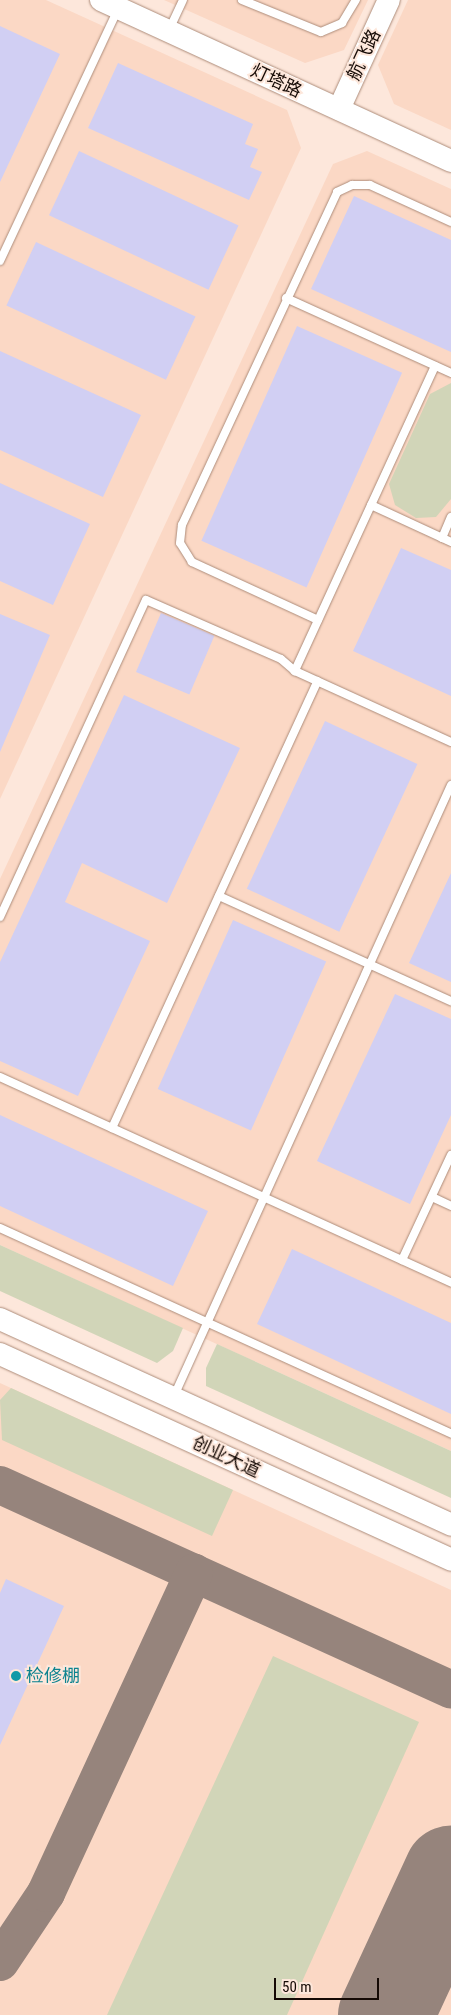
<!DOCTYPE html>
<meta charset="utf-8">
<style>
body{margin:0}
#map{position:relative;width:451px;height:2015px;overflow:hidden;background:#fde7db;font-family:"Roboto Condensed","Noto Sans SC",sans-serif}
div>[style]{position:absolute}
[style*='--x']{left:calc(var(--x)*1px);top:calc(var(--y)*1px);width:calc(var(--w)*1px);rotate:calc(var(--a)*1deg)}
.built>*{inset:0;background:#fbd8c5}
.green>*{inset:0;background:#d1d5b8}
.taxiway>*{height:38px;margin:-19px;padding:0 19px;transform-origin:19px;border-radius:19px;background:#96847c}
.runway>*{height:95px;margin:-47.5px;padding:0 47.5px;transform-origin:47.5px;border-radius:47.5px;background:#96847c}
.building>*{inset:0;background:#d1cff3;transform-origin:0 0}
.roads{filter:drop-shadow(0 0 1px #ad8c7a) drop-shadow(0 0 1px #ad8c7a)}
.lane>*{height:8px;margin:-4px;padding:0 4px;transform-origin:4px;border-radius:4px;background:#fff}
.secondary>*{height:22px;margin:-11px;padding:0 11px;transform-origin:11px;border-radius:11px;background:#fff}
.dots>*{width:14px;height:14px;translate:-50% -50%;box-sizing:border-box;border:2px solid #fde7db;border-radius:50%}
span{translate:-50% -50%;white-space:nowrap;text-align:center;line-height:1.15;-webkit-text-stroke:4px #fde7db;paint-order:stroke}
.street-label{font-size:18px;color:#150a05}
.culture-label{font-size:18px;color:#0d838f}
.left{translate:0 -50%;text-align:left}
.scale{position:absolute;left:274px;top:1978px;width:105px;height:22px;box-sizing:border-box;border:2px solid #150a05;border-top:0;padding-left:6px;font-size:15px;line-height:18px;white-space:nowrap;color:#150a05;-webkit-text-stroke:4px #fde7db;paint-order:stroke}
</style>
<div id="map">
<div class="built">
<div style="clip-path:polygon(0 0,46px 0,287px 110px,301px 148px,0 799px)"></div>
<div style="clip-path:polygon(164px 0,368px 0,344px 50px,305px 63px)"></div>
<div style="clip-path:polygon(408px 0,451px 0,451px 130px,394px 104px,378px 65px)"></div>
<div style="clip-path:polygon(367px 151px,451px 189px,451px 1451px,0 1245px,0 879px,333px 164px)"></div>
<div style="clip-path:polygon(0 1383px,451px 1590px,451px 2015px,0 2015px)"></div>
</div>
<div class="green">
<div style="clip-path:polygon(451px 383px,451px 499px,436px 517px,416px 518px,395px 505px,389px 484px,430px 394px)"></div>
<div style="clip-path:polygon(0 1245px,183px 1328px,173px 1351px,157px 1363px,0 1291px)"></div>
<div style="clip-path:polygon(217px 1344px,451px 1451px,451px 1498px,206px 1386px,206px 1368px)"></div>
<div style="clip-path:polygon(11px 1388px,233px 1490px,212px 1536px,2px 1440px,0 1400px)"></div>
<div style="clip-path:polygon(273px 1656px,419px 1722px,287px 2015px,107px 2015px)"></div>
</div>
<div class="taxiway">
<div style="--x:0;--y:1485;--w:495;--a:24.4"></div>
<div style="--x:0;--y:1962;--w:83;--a:-56.3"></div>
<div style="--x:46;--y:1893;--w:353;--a:-65.2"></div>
</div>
<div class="runway">
<div style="--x:385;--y:2015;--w:157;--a:-65.2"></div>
</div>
<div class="building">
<div style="clip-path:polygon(0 26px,60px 54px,0 182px)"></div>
<div style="clip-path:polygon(118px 63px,253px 124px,245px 144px,258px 149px,250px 167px,262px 172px,249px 200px,88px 128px)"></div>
<div style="left:79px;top:151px;width:176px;height:71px;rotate:25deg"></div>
<div style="clip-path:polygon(354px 196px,451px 240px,451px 352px,311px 289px)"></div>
<div style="left:36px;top:242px;width:176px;height:70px;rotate:25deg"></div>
<div style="left:297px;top:326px;width:115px;height:235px;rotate:24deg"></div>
<div style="clip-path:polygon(0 351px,141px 415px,103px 497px,0 450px)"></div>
<div style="clip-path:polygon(0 483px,90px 524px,53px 605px,0 581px)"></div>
<div style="clip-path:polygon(401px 548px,451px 570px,451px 696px,353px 651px)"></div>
<div style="left:161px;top:613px;width:58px;height:64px;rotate:23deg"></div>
<div style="clip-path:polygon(0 614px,50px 635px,0 752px)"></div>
<div style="clip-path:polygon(124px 695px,240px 748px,167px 903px,82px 863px,65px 902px,150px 941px,78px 1096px,0 1061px,0 962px)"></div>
<div style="left:325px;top:721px;width:102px;height:185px;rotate:25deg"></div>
<div style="clip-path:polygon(451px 873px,451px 982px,409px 963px)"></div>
<div style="left:233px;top:920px;width:102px;height:185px;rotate:24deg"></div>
<div style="clip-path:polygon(395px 994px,451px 1019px,451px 1115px,410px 1204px,317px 1161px)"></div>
<div style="clip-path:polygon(0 1115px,208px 1211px,173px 1286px,0 1206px)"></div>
<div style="clip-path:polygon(292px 1249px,451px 1323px,451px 1414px,257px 1324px)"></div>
<div style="clip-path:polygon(6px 1579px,64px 1606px,0 1745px,0 1593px)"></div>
</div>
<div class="roads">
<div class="lane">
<div style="--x:242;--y:0;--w:85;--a:22.1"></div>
<div style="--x:321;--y:32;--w:23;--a:-23"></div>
<div style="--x:342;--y:23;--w:27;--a:-59"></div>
<div style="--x:169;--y:30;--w:33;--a:-65"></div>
<div style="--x:0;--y:261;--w:278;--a:-64.9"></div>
<div style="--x:286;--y:298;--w:181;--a:24.4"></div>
<div style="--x:435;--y:366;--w:336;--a:114.7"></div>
<div style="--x:295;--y:671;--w:171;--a:24.5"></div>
<div style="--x:371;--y:505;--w:88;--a:24.8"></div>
<div style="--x:442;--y:538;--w:23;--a:-67"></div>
<div style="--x:318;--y:620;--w:139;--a:-155.3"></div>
<div style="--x:192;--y:562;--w:22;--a:-122"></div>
<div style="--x:180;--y:543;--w:18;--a:-84"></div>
<div style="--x:182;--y:525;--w:367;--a:-65"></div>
<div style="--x:337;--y:192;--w:17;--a:-25"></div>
<div style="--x:352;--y:185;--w:18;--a:0"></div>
<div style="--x:370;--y:185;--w:89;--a:24.6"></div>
<div style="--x:219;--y:896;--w:255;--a:24.4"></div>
<div style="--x:0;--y:917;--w:349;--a:-65.3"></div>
<div style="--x:146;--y:600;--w:147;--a:23.6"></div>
<div style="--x:281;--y:659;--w:18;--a:41"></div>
<div style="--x:0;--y:1077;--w:496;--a:24.5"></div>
<div style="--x:112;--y:1128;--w:492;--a:-65.3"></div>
<div style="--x:432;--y:1197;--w:21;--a:25"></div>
<div style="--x:0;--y:1228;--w:496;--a:24.5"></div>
<div style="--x:402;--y:1260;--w:116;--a:-65"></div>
<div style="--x:174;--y:1396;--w:671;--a:-65.61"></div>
</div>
<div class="secondary">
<div style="--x:101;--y:0;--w:385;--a:24.7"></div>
<div style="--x:339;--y:109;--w:120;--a:-65.4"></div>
<div style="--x:0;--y:1319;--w:496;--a:24.5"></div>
<div style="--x:0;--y:1354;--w:496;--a:24.5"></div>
</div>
</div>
<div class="dots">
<div style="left:16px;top:1676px;background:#0f9aa8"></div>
</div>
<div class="street-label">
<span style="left:364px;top:55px;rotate:-65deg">航飞路</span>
<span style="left:276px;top:81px;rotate:25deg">灯塔路</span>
<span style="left:226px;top:1457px;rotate:25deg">创业大道</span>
</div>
<div class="culture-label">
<span class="left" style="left:26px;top:1676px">检修棚</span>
</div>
<div class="scale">50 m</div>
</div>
